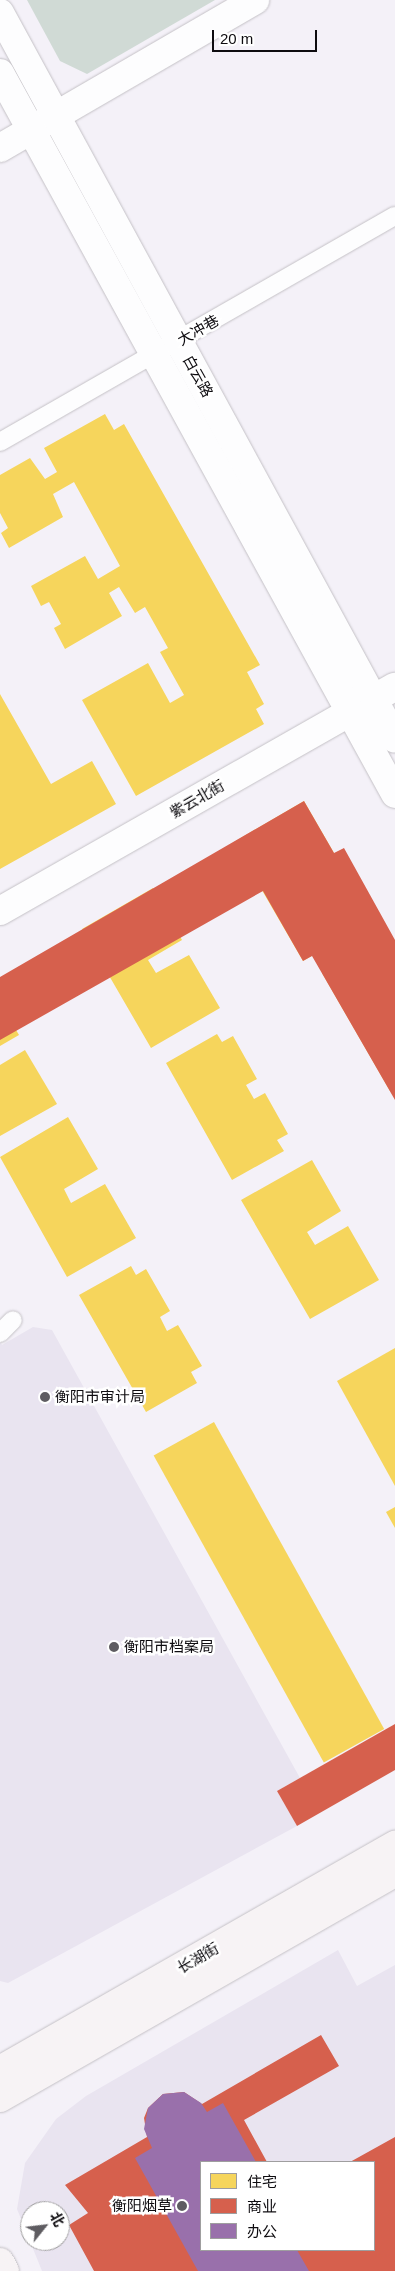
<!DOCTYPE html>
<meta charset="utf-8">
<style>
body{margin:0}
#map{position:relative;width:395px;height:2271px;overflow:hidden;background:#f4f1f8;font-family:Arial,"Noto Sans SC",sans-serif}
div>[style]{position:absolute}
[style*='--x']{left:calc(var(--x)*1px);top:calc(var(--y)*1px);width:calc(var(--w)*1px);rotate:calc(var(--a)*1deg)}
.built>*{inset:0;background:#e9e4f0}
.green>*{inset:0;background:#d0dad5}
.homes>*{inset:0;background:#f6d55c;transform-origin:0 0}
.shops>*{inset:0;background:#d6604d}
.offices>*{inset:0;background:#9970ab}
.roads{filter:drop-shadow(0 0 1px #c4c1c6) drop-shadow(0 0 1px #c4c1c6)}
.service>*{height:18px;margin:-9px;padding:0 9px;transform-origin:9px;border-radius:9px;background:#fdfdfe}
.minor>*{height:28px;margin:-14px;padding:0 14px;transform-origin:14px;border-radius:14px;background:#fdfdfe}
.tertiary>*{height:28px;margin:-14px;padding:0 14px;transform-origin:14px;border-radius:14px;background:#fdfdfe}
.secondary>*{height:28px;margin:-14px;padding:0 14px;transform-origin:14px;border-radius:14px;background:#f7f3f5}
.dots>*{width:14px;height:14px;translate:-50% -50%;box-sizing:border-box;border:2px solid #fff;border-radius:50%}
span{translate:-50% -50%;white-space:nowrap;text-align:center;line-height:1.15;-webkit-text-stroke:5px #fff;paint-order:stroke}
.street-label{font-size:15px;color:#0e0c10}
.poi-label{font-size:15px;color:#0e0c10}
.left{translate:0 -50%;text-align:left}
.right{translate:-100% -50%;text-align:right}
.legend{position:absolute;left:200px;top:2161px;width:175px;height:90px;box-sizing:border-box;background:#fff;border:1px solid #9f9e9f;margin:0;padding:6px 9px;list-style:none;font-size:15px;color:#0e0c10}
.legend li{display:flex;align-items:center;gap:10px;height:25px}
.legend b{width:25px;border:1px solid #9f9e9f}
.north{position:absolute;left:20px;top:2201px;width:50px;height:50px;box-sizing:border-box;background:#fff;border:1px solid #9f9e9f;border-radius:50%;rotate:61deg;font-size:14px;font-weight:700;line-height:20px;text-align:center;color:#0e0c10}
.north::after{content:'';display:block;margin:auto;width:18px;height:22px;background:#5e5c61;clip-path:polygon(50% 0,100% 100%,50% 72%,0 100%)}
.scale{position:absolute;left:212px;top:30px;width:105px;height:22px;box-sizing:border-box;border:2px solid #0e0c10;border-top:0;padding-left:6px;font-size:15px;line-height:18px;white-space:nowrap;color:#0e0c10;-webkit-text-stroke:4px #fff;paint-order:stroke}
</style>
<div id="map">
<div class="built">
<div style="clip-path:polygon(33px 1327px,52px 1330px,300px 1778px,277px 1791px,297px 1826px,8px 1983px,0 1981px,0 1342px,2px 1345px)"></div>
<div style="clip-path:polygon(evenodd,338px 1950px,357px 1986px,395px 1965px,395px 2271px,42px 2271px,17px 2209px,25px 2163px,56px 2119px,86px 2096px,338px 1950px,201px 2162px,374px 2162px,374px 2250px,201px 2250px,201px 2162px,338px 1950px,30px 2211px,60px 2211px,60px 2241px,30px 2241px,30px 2211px)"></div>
</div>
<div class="green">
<div style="clip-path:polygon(27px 0,215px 0,87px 74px,60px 61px)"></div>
</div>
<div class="homes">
<div style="clip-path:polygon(105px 414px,114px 430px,124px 424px,260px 665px,247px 672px,264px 704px,256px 709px,264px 724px,136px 796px,82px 700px,148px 663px,170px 703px,184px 695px,160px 652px,168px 648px,145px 607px,135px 613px,119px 587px,109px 593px,122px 616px,65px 649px,54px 628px,61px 624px,49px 602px,41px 606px,31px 586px,85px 556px,98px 579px,120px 566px,74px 482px,53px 494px,63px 517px,9px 548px,1px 533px,8px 528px,0 513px,0 475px,30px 458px,45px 479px,57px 472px,44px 448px)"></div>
<div style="clip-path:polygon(0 694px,51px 784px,92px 761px,116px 804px,0 869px)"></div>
<div style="clip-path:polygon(304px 801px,334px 853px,300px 873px,308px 887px,341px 867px,372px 921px,303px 961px,234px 842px)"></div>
<div style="clip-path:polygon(153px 888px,182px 940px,148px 960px,156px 973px,189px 955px,220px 1008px,151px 1048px,82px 929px)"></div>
<div style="clip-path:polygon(379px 942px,384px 950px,395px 944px,395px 1088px,390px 1091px,322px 973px)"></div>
<div style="clip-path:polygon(0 1003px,19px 1035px,0 1046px)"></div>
<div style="clip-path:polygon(217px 1034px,222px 1042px,233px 1036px,257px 1079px,246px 1085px,254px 1099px,265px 1093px,288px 1134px,277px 1140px,284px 1151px,232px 1180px,166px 1063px)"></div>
<div style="clip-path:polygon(25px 1050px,57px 1104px,0 1136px,0 1065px)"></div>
<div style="clip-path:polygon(68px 1117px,98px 1169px,64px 1189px,71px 1203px,105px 1184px,136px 1238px,67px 1277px,0 1157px)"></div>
<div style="clip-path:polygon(312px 1160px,341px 1211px,307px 1232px,315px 1245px,348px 1226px,379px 1280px,310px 1319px,241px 1200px)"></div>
<div style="clip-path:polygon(131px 1266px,136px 1275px,146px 1269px,170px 1311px,160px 1317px,167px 1331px,178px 1325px,202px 1366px,191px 1372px,197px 1383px,146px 1412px,79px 1295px)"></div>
<div style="clip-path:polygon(395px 1348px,395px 1486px,337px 1381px)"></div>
<div style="left:214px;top:1422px;width:351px;height:69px;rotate:61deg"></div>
<div style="clip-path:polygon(395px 1507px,395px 1528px,386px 1512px)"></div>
</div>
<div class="shops">
<div style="clip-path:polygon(304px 801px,334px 853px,344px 848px,395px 940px,395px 1100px,312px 956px,303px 961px,263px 891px,0 1040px,0 977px)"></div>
<div style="clip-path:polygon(395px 1724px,395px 1770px,297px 1826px,277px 1791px)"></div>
<div style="clip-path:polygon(321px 2035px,339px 2066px,244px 2120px,267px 2162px,201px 2162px,201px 2250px,374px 2250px,374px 2162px,350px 2162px,395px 2137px,395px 2271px,94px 2271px,69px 2225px,88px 2213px,65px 2185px,147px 2137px,144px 2118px,148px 2108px,163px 2094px,184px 2092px,202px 2104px)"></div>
</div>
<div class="offices">
<div style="clip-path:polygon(184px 2092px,201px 2103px,207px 2112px,223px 2103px,256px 2162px,201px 2162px,201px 2250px,297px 2250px,309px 2271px,198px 2271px,135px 2158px,152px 2148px,144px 2129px,148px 2108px,163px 2094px)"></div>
</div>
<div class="roads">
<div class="service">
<div style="--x:0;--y:442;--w:455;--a:-29.8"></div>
<div style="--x:0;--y:1333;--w:18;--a:-45"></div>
</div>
<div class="minor">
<div style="--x:0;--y:148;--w:295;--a:-30.1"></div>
<div style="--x:0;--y:911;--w:454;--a:-29.6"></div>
</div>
<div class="tertiary">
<div style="--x:0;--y:13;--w:826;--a:61.45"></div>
<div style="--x:0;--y:73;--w:822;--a:61.28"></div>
</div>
<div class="secondary">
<div style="--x:0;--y:2070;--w:455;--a:-29.7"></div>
<div style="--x:0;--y:2098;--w:455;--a:-29.7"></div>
<div style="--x:0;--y:2262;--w:10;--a:61"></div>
</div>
</div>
<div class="dots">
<div style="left:45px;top:1397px;background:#5e5c61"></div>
<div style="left:114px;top:1647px;background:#5e5c61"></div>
<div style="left:182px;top:2206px;background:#5e5c61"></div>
</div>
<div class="street-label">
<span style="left:198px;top:330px;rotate:-30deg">大冲巷</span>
<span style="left:198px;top:376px;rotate:61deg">白云路</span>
<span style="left:197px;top:799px;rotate:-30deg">紫云北街</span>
<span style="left:198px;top:1958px;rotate:-30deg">长湖街</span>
</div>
<div class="poi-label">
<span class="left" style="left:55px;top:1397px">衡阳市审计局</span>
<span class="left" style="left:124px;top:1647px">衡阳市档案局</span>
<span class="right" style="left:172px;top:2206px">衡阳烟草</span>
</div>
<ul class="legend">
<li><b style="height:14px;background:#f6d55c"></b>住宅</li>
<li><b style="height:14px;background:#d6604d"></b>商业</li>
<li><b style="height:14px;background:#9970ab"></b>办公</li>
</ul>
<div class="north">北</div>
<div class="scale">20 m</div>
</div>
